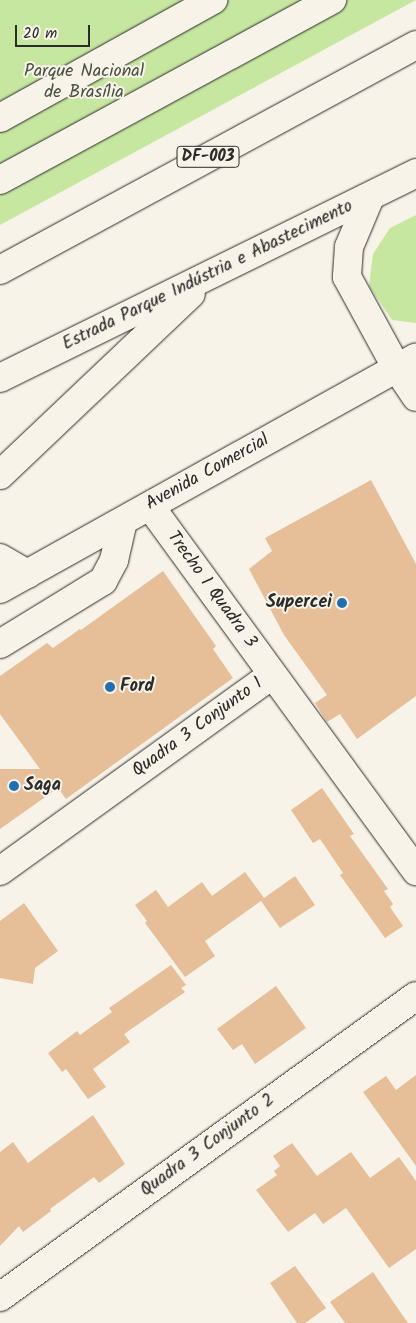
<!DOCTYPE html>
<meta charset="utf-8">
<style>
body{margin:0}
#map{position:relative;width:416px;height:1323px;overflow:hidden;background:#f7f3e8;font-family:Kalam,sans-serif}
div>[style]{position:absolute}
[style*='--x']{left:calc(var(--x)*1px);top:calc(var(--y)*1px);width:calc(var(--w)*1px);rotate:calc(var(--a)*1deg)}
.green>*{inset:0;background:#c6e7a0}
.building>*{inset:0;background:#e6be97}
.roads{filter:drop-shadow(0 0 1px #2b2b2b) drop-shadow(0 0 1px #2b2b2b)}
.minor>*{height:28px;margin:-14px;padding:0 14px;transform-origin:14px;border-radius:14px;background:#f7f3e8}
.major>*{height:28px;margin:-14px;padding:0 14px;transform-origin:14px;border-radius:14px;background:#f7f3e8}
.highway>*{height:28px;margin:-14px;padding:0 14px;transform-origin:14px;border-radius:14px;background:#f7f3e8}
.dots>*{width:14px;height:14px;translate:-50% -50%;box-sizing:border-box;border:2px solid #f7f3e8;border-radius:50%}
span{translate:-50% -50%;white-space:nowrap;text-align:center;line-height:1.15;-webkit-text-stroke:4px #f7f3e8;paint-order:stroke}
.shield-label span{padding:1px 4px;background:#f7f3e8;border:1px solid;border-radius:4px;-webkit-text-stroke-width:0}
.shield-label{font-size:16px;color:#2b2b2b;font-weight:700}
.park-label{font-size:18px;color:#4a5142}
.street-label{font-size:18px;color:#2b2b2b}
.poi-label{font-size:18px;color:#2b2b2b;font-weight:700}
.right{translate:-100% -50%;text-align:right}
.left{translate:0 -50%;text-align:left}
.scale{position:absolute;left:15px;top:25px;width:75px;height:22px;box-sizing:border-box;border:2px solid #2b2b2b;border-top:0;padding-left:6px;font-size:15px;line-height:18px;white-space:nowrap;color:#2b2b2b;-webkit-text-stroke:4px #f7f3e8;paint-order:stroke}
</style>
<div id="map">
<div class="green">
<div style="clip-path:polygon(0 0,416px 0,0 225px)"></div>
<div style="clip-path:polygon(416px 215px,416px 323px,392px 320px,369px 286px,373px 254px,390px 228px)"></div>
</div>
<div class="building">
<div style="clip-path:polygon(371px 480px,416px 564px,416px 696px,357px 739px,340px 714px,327px 722px,315px 703px,327px 695px,284px 635px,249px 569px,272px 551px,265px 538px)"></div>
<div style="clip-path:polygon(163px 571px,216px 646px,213px 649px,233px 678px,66px 799px,58px 788px,0 829px,0 769px,40px 769px,0 714px,0 676px,47px 643px,53px 648px,80px 629px,81px 630px)"></div>
<div style="clip-path:polygon(322px 788px,354px 834px,350px 836px,388px 889px,384px 891px,393px 904px,390px 907px,403px 926px,385px 938px,340px 875px,343px 873px,320px 839px,313px 843px,291px 810px)"></div>
<div style="clip-path:polygon(245px 872px,264px 898px,295px 876px,315px 905px,280px 928px,261px 901px,205px 941px,215px 956px,185px 977px,145px 923px,147px 921px,135px 905px,156px 890px,168px 907px,202px 882px,212px 896px)"></div>
<div style="clip-path:polygon(24px 903px,58px 951px,35px 968px,33px 984px,0 978px,0 921px)"></div>
<div style="clip-path:polygon(171px 965px,186px 985px,181px 988px,185px 992px,124px 1034px,130px 1042px,93px 1069px,106px 1087px,88px 1099px,66px 1069px,62px 1072px,48px 1053px,77px 1031px,80px 1035px,112px 1012px,109px 1008px)"></div>
<div style="clip-path:polygon(276px 986px,306px 1028px,255px 1064px,242px 1044px,233px 1050px,217px 1029px)"></div>
<div style="clip-path:polygon(416px 1075px,416px 1166px,363px 1092px,386px 1076px,396px 1090px)"></div>
<div style="clip-path:polygon(93px 1115px,125px 1164px,99px 1183px,94px 1177px,50px 1209px,51px 1211px,23px 1232px,19px 1226px,0 1246px,0 1152px,13px 1142px,28px 1163px)"></div>
<div style="clip-path:polygon(292px 1143px,317px 1176px,351px 1152px,370px 1178px,399px 1157px,416px 1181px,416px 1249px,389px 1268px,346px 1208px,323px 1224px,315px 1213px,288px 1232px,256px 1190px,277px 1175px,274px 1171px,280px 1166px,273px 1156px)"></div>
<div style="clip-path:polygon(295px 1266px,326px 1308px,305px 1323px,297px 1323px,270px 1283px)"></div>
<div style="clip-path:polygon(373px 1272px,394px 1303px,408px 1323px,345px 1323px,330px 1302px)"></div>
</div>
<div class="roads">
<div class="minor">
<div style="--x:370;--y:197;--w:54;--a:112.8"></div>
<div style="--x:349;--y:247;--w:30;--a:94"></div>
<div style="--x:347;--y:277;--w:102;--a:61.4"></div>
<div style="--x:396;--y:367;--w:36;--a:56"></div>
<div style="--x:150;--y:506;--w:452;--a:53.9"></div>
<div style="--x:0;--y:589;--w:476;--a:-29.1"></div>
<div style="--x:0;--y:644;--w:121;--a:-31.5"></div>
<div style="--x:103;--y:581;--w:24;--a:-62"></div>
<div style="--x:114;--y:560;--w:40;--a:-77"></div>
<div style="--x:0;--y:871;--w:335;--a:-35.8"></div>
<div style="--x:0;--y:1297;--w:513;--a:-35.89"></div>
</div>
<div class="major">
<div style="--x:0;--y:118;--w:244;--a:-29"></div>
<div style="--x:0;--y:180;--w:378;--a:-28.5"></div>
</div>
<div class="highway">
<div style="--x:0;--y:270;--w:473;--a:-28.4"></div>
<div style="--x:0;--y:378;--w:464;--a:-26.2"></div>
<div style="--x:0;--y:475;--w:263;--a:-43.5"></div>
<div style="--x:0;--y:558;--w:32;--a:30"></div>
</div>
</div>
<div class="dots">
<div style="left:342px;top:603px;background:#1f6fb2"></div>
<div style="left:110px;top:687px;background:#1f6fb2"></div>
<div style="left:14px;top:786px;background:#1f6fb2"></div>
</div>
<div class="shield-label">
<span style="left:208px;top:157px">DF-003</span>
</div>
<div class="park-label">
<span style="left:84px;top:83px">Parque Nacional<br>de Brasília</span>
</div>
<div class="street-label">
<span style="left:208px;top:276px;rotate:-26deg">Estrada Parque Indústria e Abastecimento</span>
<span style="left:208px;top:473px;rotate:-29deg">Avenida Comercial</span>
<span style="left:211px;top:590px;rotate:54deg">Trecho 1 Quadra 3</span>
<span style="left:198px;top:728px;rotate:-36deg">Quadra 3 Conjunto 1</span>
<span style="left:208px;top:1146px;rotate:-36deg">Quadra 3 Conjunto 2</span>
</div>
<div class="poi-label">
<span class="right" style="left:332px;top:603px">Supercei</span>
<span class="left" style="left:120px;top:687px">Ford</span>
<span class="left" style="left:24px;top:786px">Saga</span>
</div>
<div class="scale">20 m</div>
</div>
